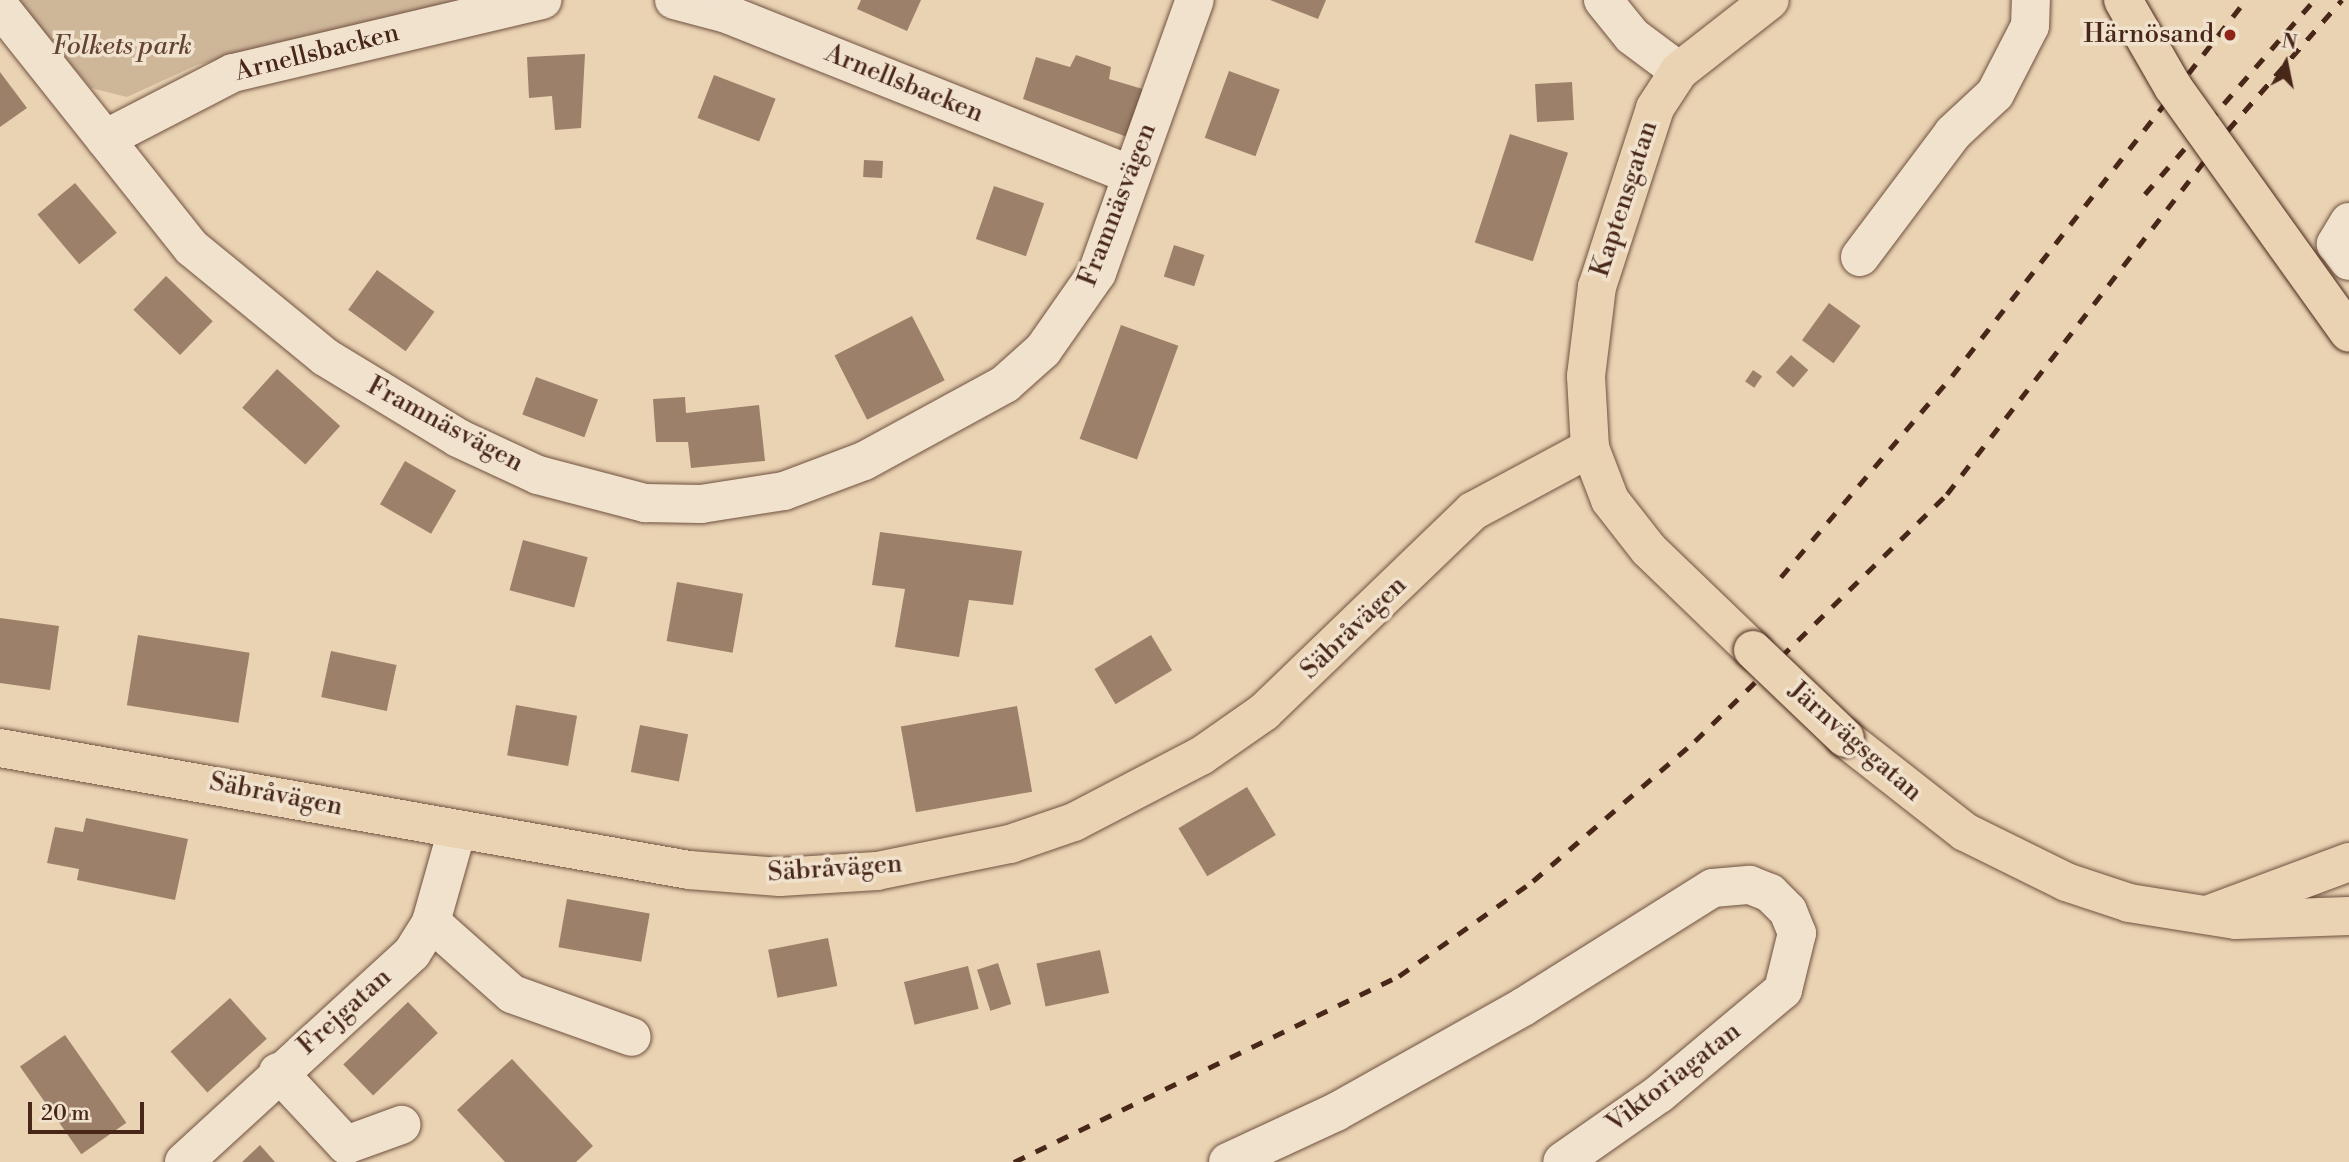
<!DOCTYPE html>
<meta charset="utf-8">
<style>
body{margin:0}
#map{position:relative;width:2349px;height:1162px;overflow:hidden;background:#ead3b3;font-family:"Libre Bodoni",serif}
div>[style]{position:absolute}
[style*='--x']{left:calc(var(--x)*1px);top:calc(var(--y)*1px);width:calc(var(--w)*1px);rotate:calc(var(--a)*1deg)}
.green>*{inset:0;background:#ceb699}
.building>*{inset:0;background:#9c8069;transform-origin:0 0}
.roads{filter:drop-shadow(0 0 2px #705240) drop-shadow(0 0 2px #705240)}
.minor>*{height:38px;margin:-19px;padding:0 19px;transform-origin:19px;border-radius:19px;background:#f1e2ce}
.major>*{height:38px;margin:-19px;padding:0 19px;transform-origin:19px;border-radius:19px;background:#ead3b3}
.rail>*{height:5px;margin-top:-2.5px;transform-origin:0;background:repeating-linear-gradient(90deg,#482719 0 12px,transparent 0 24px)}
.bridges{filter:drop-shadow(0 0 2px #482719) drop-shadow(0 0 2px #482719)}
.major-bridge>*{height:38px;margin:-19px;padding:0 19px;transform-origin:19px;border-radius:19px;background:#ead3b3}
.highway-bridge>*{height:38px;margin:-19px;padding:0 19px;transform-origin:19px;border-radius:19px;background:#ead3b3}
.dots>*{width:19px;height:19px;translate:-50% -50%;box-sizing:border-box;border:4px solid #f1e2ce;border-radius:50%}
span{translate:-50% -50%;white-space:nowrap;text-align:center;line-height:1.15;-webkit-text-stroke:7px #f1e2ce;paint-order:stroke}
.poi-label{font-size:26px;color:#482719}
.right{translate:-100% -50%;text-align:right}
.park-label{font-size:26px;color:#634433;font-style:italic}
.street-label{font-size:26px;color:#482719}
.north{position:absolute;left:2251px;top:28px;width:70px;height:70px;-webkit-text-stroke:5px #f1e2ce;paint-order:stroke;rotate:9deg;font-size:19px;font-weight:700;line-height:28px;text-align:center;color:#482719}
.north::after{content:'';display:block;margin:auto;width:24px;height:32px;background:#482719;clip-path:polygon(50% 0,100% 100%,50% 72%,0 100%)}
.scale{position:absolute;left:28px;top:1102px;width:116px;height:32px;box-sizing:border-box;border:4px solid #482719;border-top:0;padding-left:9px;font-size:21px;line-height:24px;white-space:nowrap;color:#482719;-webkit-text-stroke:5px #f1e2ce;paint-order:stroke}
</style>
<div id="map">
<div class="green">
<div style="clip-path:polygon(16px 0,474px 0,197px 65px,127px 97px,91px 88px)"></div>
</div>
<div class="building">
<div style="clip-path:polygon(861px 0,921px 0,907px 31px,857px 9px)"></div>
<div style="clip-path:polygon(1270px 0,1326px 0,1318px 19px)"></div>
<div style="clip-path:polygon(585px 54px,581px 128px,555px 130px,552px 96px,529px 98px,527px 57px)"></div>
<div style="clip-path:polygon(1076px 55px,1111px 67px,1109px 79px,1146px 90px,1130px 138px,1023px 99px,1036px 57px,1070px 67px)"></div>
<div style="left:1229px;top:71px;width:54px;height:71px;rotate:20deg"></div>
<div style="clip-path:polygon(0 72px,27px 108px,0 127px)"></div>
<div style="left:714px;top:75px;width:66px;height:46px;rotate:21deg"></div>
<div style="left:1572px;top:82px;width:38px;height:37px;rotate:87deg"></div>
<div style="left:1510px;top:134px;width:61px;height:114px;rotate:18deg"></div>
<div style="left:864px;top:160px;width:19px;height:17px;rotate:3deg"></div>
<div style="left:75px;top:183px;width:65px;height:49px;rotate:50deg"></div>
<div style="left:994px;top:186px;width:53px;height:56px;rotate:19deg"></div>
<div style="left:1174px;top:245px;width:32px;height:33px;rotate:18deg"></div>
<div style="left:377px;top:270px;width:71px;height:49px;rotate:36deg"></div>
<div style="left:166px;top:276px;width:65px;height:47px;rotate:44deg"></div>
<div style="left:1829px;top:303px;width:39px;height:46px;rotate:36deg"></div>
<div style="left:912px;top:316px;width:72px;height:87px;rotate:63deg"></div>
<div style="left:1121px;top:325px;width:61px;height:121px;rotate:20deg"></div>
<div style="left:1791px;top:355px;width:23px;height:23px;rotate:41deg"></div>
<div style="left:277px;top:369px;width:85px;height:52px;rotate:42deg"></div>
<div style="left:1753px;top:370px;width:11px;height:14px;rotate:34deg"></div>
<div style="left:536px;top:377px;width:66px;height:40px;rotate:20deg"></div>
<div style="clip-path:polygon(685px 397px,686px 413px,759px 405px,765px 461px,691px 468px,688px 442px,656px 442px,653px 399px)"></div>
<div style="left:405px;top:461px;width:59px;height:50px;rotate:30deg"></div>
<div style="clip-path:polygon(880px 532px,1022px 551px,1013px 605px,969px 600px,959px 657px,895px 647px,905px 589px,872px 585px)"></div>
<div style="left:523px;top:540px;width:67px;height:52px;rotate:15deg"></div>
<div style="left:677px;top:582px;width:67px;height:60px;rotate:10deg"></div>
<div style="clip-path:polygon(0 618px,59px 626px,50px 690px,0 683px)"></div>
<div style="left:138px;top:635px;width:113px;height:71px;rotate:9deg"></div>
<div style="left:1151px;top:635px;width:41px;height:66px;rotate:59deg"></div>
<div style="left:331px;top:651px;width:67px;height:47px;rotate:12deg"></div>
<div style="left:516px;top:705px;width:62px;height:51px;rotate:10deg"></div>
<div style="left:1017px;top:706px;width:87px;height:118px;rotate:80deg"></div>
<div style="left:640px;top:725px;width:49px;height:48px;rotate:11deg"></div>
<div style="left:1247px;top:787px;width:56px;height:80px;rotate:59deg"></div>
<div style="clip-path:polygon(86px 818px,188px 839px,175px 900px,77px 880px,79px 869px,47px 863px,55px 827px,83px 832px)"></div>
<div style="left:567px;top:899px;width:84px;height:49px;rotate:10deg"></div>
<div style="left:828px;top:938px;width:49px;height:61px;rotate:79deg"></div>
<div style="left:1100px;top:950px;width:44px;height:65px;rotate:78deg"></div>
<div style="left:998px;top:963px;width:43px;height:22px;rotate:72deg"></div>
<div style="left:968px;top:966px;width:44px;height:66px;rotate:76deg"></div>
<div style="left:230px;top:998px;width:55px;height:80px;rotate:48deg"></div>
<div style="left:408px;top:1002px;width:43px;height:90px;rotate:46deg"></div>
<div style="left:65px;top:1035px;width:107px;height:55px;rotate:55deg"></div>
<div style="clip-path:polygon(512px 1059px,593px 1146px,576px 1162px,505px 1162px,457px 1110px)"></div>
<div style="clip-path:polygon(260px 1145px,275px 1162px,242px 1162px)"></div>
</div>
<div class="roads">
<div class="minor">
<div style="--x:674;--y:0;--w:55;--a:14.8"></div>
<div style="--x:727;--y:14;--w:435;--a:21.7"></div>
<div style="--x:1603;--y:0;--w:46;--a:51.1"></div>
<div style="--x:1632;--y:36;--w:59;--a:36.7"></div>
<div style="--x:0;--y:7;--w:308;--a:51.5"></div>
<div style="--x:192;--y:248;--w:172;--a:39.3"></div>
<div style="--x:325;--y:357;--w:156;--a:31.3"></div>
<div style="--x:458;--y:438;--w:88;--a:24.8"></div>
<div style="--x:538;--y:475;--w:111;--a:14.7"></div>
<div style="--x:645;--y:503;--w:56;--a:1"></div>
<div style="--x:701;--y:504;--w:84;--a:-8.9"></div>
<div style="--x:784;--y:491;--w:85;--a:-20.6"></div>
<div style="--x:864;--y:461;--w:161;--a:-28.6"></div>
<div style="--x:1005;--y:384;--w:51;--a:-41.8"></div>
<div style="--x:1043;--y:350;--w:94;--a:-55"></div>
<div style="--x:1097;--y:273;--w:290;--a:-70.3"></div>
<div style="--x:105;--y:139;--w:144;--a:-27.3"></div>
<div style="--x:233;--y:73;--w:318;--a:-13.3"></div>
<div style="--x:2349;--y:222;--w:26;--a:121"></div>
<div style="--x:2336;--y:244;--w:21;--a:53"></div>
<div style="--x:1860;--y:257;--w:155;--a:-53.1"></div>
<div style="--x:1953;--y:133;--w:57;--a:-42.9"></div>
<div style="--x:1995;--y:94;--w:76;--a:-62.8"></div>
<div style="--x:2030;--y:26;--w:26;--a:-88"></div>
<div style="--x:431;--y:922;--w:108;--a:41.6"></div>
<div style="--x:512;--y:994;--w:127;--a:19.7"></div>
<div style="--x:278;--y:1072;--w:100;--a:47"></div>
<div style="--x:346;--y:1145;--w:59;--a:-20"></div>
<div style="--x:184;--y:1162;--w:309;--a:-42.5"></div>
<div style="--x:412;--y:953;--w:36;--a:-58"></div>
<div style="--x:431;--y:922;--w:96;--a:-74.2"></div>
<div style="--x:1228;--y:1162;--w:119;--a:-24.8"></div>
<div style="--x:1336;--y:1112;--w:214;--a:-29.3"></div>
<div style="--x:1523;--y:1007;--w:224;--a:-32.1"></div>
<div style="--x:1713;--y:888;--w:37;--a:-5"></div>
<div style="--x:1750;--y:885;--w:22;--a:22"></div>
<div style="--x:1770;--y:893;--w:25;--a:45"></div>
<div style="--x:1788;--y:911;--w:24;--a:68"></div>
<div style="--x:1797;--y:933;--w:59;--a:103.8"></div>
<div style="--x:1783;--y:990;--w:162;--a:140"></div>
<div style="--x:1659;--y:1094;--w:118;--a:145"></div>
</div>
<div class="major">
<div style="--x:1753;--y:650;--w:144;--a:-136.1"></div>
<div style="--x:1649;--y:550;--w:63;--a:-128"></div>
<div style="--x:1610;--y:500;--w:56;--a:-111"></div>
<div style="--x:1590;--y:448;--w:72;--a:-93.2"></div>
<div style="--x:1586;--y:376;--w:90;--a:-83"></div>
<div style="--x:1597;--y:287;--w:188;--a:-72"></div>
<div style="--x:1655;--y:108;--w:44;--a:-57"></div>
<div style="--x:1679;--y:71;--w:115;--a:-38"></div>
<div style="--x:1845;--y:738;--w:152;--a:38.1"></div>
<div style="--x:1965;--y:832;--w:113;--a:26.3"></div>
<div style="--x:2066;--y:882;--w:66;--a:18.4"></div>
<div style="--x:2129;--y:903;--w:108;--a:9"></div>
<div style="--x:2236;--y:920;--w:113;--a:-2"></div>
<div style="--x:0;--y:748;--w:700;--a:10.04"></div>
<div style="--x:689;--y:870;--w:91;--a:4.4"></div>
<div style="--x:780;--y:877;--w:97;--a:-3.5"></div>
<div style="--x:877;--y:871;--w:136;--a:-11.5"></div>
<div style="--x:1010;--y:844;--w:68;--a:-19"></div>
<div style="--x:1074;--y:822;--w:143;--a:-27.5"></div>
<div style="--x:1201;--y:756;--w:77;--a:-34.9"></div>
<div style="--x:1264;--y:712;--w:290;--a:-43.9"></div>
<div style="--x:1473;--y:511;--w:133;--a:-28.3"></div>
<div style="--x:2212;--y:913;--w:146;--a:-20.4"></div>
</div>
</div>
<div class="rail">
<div style="--x:2145;--y:194;--w:257;--a:-48.9"></div>
<div style="--x:1781;--y:577;--w:264;--a:-49.6"></div>
<div style="--x:1952;--y:376;--w:477;--a:-52"></div>
<div style="--x:1014;--y:1162;--w:428;--a:-25.8"></div>
<div style="--x:1399;--y:976;--w:164;--a:-35.3"></div>
<div style="--x:1533;--y:881;--w:214;--a:-40.8"></div>
<div style="--x:1695;--y:741;--w:353;--a:-44.4"></div>
<div style="--x:1947;--y:494;--w:460;--a:-52.3"></div>
<div style="--x:2228;--y:130;--w:173;--a:-48.8"></div>
</div>
<div class="bridges">
<div class="major-bridge">
<div style="--x:1753;--y:650;--w:127;--a:43.7"></div>
</div>
<div class="highway-bridge">
<div style="--x:2123;--y:0;--w:100;--a:60.1"></div>
<div style="--x:2173;--y:87;--w:302;--a:54.4"></div>
</div>
</div>
<div class="dots">
<div style="left:2230px;top:35px;background:#8f2418"></div>
</div>
<div class="poi-label">
<span class="right" style="left:2214px;top:35px">Härnösand</span>
</div>
<div class="park-label">
<span style="left:122px;top:47px">Folkets park</span>
</div>
<div class="street-label">
<span style="left:317px;top:53px;rotate:-14deg">Arnellsbacken</span>
<span style="left:904px;top:84px;rotate:22deg">Arnellsbacken</span>
<span style="left:1625px;top:199px;rotate:-72deg">Kaptensgatan</span>
<span style="left:1118px;top:205px;rotate:-69deg">Framnäsvägen</span>
<span style="left:445px;top:425px;rotate:28deg">Framnäsvägen</span>
<span style="left:1354px;top:628px;rotate:-44deg">Säbråvägen</span>
<span style="left:1855px;top:742px;rotate:41deg">Järnvägsgatan</span>
<span style="left:276px;top:795px;rotate:11deg">Säbråvägen</span>
<span style="left:835px;top:869px;rotate:-4deg">Säbråvägen</span>
<span style="left:345px;top:1012px;rotate:-42deg">Frejgatan</span>
<span style="left:1674px;top:1078px;rotate:-38deg">Viktoriagatan</span>
</div>
<div class="north">N</div>
<div class="scale">20 m</div>
</div>
